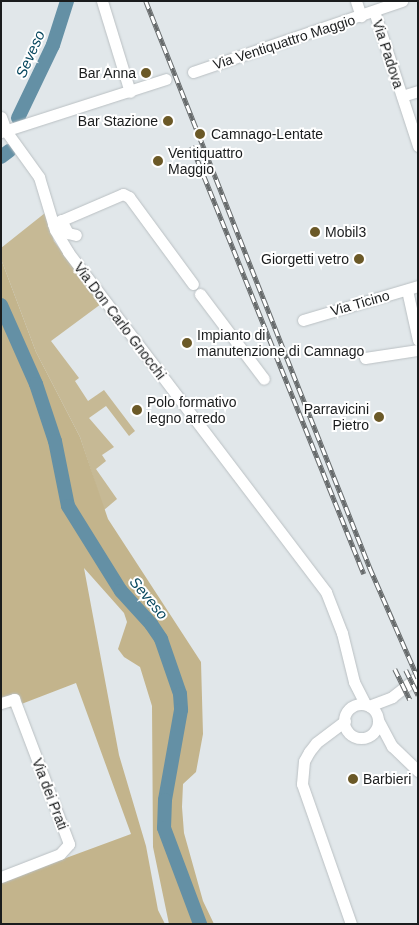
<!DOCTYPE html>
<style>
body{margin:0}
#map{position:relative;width:419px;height:925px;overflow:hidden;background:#e1e7ea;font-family:Helvetica,sans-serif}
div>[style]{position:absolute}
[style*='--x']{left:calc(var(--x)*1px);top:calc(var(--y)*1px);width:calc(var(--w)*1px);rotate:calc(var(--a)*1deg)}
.green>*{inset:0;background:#c6b995}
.forest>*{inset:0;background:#c3b48c}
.river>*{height:14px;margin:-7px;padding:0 7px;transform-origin:7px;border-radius:7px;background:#6490a5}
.roads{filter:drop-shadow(0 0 1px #bac0c3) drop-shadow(0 0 1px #bac0c3)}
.minor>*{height:11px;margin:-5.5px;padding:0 5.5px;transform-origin:5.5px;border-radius:5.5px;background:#fff}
.minor>.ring{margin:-5.5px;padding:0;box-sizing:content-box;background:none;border:11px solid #fff;border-radius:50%}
.rail>*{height:4.5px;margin-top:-2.25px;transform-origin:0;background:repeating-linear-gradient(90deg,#fff 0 8px,#676b6c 0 16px);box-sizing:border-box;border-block:1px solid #676b6c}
.dots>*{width:14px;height:14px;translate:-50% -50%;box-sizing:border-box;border:2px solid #fff;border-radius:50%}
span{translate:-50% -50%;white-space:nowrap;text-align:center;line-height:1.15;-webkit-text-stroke:4px #fff;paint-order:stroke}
.street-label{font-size:14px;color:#1a1c1d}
.poi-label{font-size:14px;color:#1a1c1d}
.right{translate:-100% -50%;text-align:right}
.left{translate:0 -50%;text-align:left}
.water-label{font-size:15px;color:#06465d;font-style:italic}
.frame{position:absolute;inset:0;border:2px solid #1a1c1d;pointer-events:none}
</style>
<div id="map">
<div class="green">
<div style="clip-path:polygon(45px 213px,54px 241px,101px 304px,51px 341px,79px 378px,75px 381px,88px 401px,104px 390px,135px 431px,129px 436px,106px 406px,89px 418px,114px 447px,102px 455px,106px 461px,96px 469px,117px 499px,104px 510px,80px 437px,36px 352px,1px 259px,1px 248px)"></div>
</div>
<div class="forest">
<div style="clip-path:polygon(1px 259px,36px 352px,80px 437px,108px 519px,201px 662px,203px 734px,196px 772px,183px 784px,182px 807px,184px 833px,203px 901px,214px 924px,169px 924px,153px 847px,152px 706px,140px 667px,124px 657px,118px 649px,127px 622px,124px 613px,84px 568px,119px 755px,146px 846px,158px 910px,165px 924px,1px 924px,1px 882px,131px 834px,76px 683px,11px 708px,1px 704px)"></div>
</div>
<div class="river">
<div style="--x:18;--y:118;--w:81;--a:-64.4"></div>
<div style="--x:53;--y:45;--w:46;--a:-72.3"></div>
<div style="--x:1;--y:157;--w:10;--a:-37"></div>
<div style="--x:1;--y:305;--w:86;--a:66.1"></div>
<div style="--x:36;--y:384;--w:60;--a:71.6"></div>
<div style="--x:55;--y:441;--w:66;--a:78.7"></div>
<div style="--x:68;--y:506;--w:100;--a:58.1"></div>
<div style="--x:121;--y:591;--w:45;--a:47.7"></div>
<div style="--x:151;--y:624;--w:18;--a:56"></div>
<div style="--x:161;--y:639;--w:58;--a:70.9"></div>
<div style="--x:180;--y:694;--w:16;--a:86"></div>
<div style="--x:181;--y:710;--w:91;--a:100.1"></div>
<div style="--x:165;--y:800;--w:28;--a:92"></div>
<div style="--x:164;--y:828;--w:103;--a:69.4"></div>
</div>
<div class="roads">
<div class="minor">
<div style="--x:102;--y:1;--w:95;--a:72.9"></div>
<div style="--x:356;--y:1;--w:16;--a:72"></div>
<div style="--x:374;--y:11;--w:142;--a:71.9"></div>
<div style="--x:193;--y:72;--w:221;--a:-18.8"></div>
<div style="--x:402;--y:96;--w:17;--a:-17"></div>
<div style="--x:1;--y:117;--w:15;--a:70"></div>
<div style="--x:6;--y:131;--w:57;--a:54.3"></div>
<div style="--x:39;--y:177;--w:55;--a:73.2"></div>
<div style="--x:55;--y:230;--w:26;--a:59"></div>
<div style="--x:68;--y:252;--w:427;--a:52.8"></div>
<div style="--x:326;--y:592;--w:44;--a:68.7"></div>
<div style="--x:342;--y:633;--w:50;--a:76.2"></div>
<div style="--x:354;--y:682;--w:25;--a:63"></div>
<div style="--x:1;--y:132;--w:173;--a:-17.8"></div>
<div style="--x:61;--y:220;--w:15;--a:62"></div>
<div style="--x:68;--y:233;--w:8;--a:14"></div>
<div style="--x:53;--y:224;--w:76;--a:-23.2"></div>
<div style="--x:123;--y:194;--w:7;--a:27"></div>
<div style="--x:129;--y:197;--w:108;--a:53.7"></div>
<div style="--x:407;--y:290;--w:51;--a:77.6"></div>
<div style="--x:200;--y:294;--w:106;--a:53"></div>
<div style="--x:303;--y:320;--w:120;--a:-16.5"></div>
<div style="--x:365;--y:358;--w:54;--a:-8.6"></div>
<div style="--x:1;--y:703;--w:14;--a:-17"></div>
<div style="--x:14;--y:699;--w:155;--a:69.2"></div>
<div style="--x:69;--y:844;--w:13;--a:132"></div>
<div style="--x:60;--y:854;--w:63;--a:158.7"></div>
<div class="ring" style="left:344px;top:704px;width:23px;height:23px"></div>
<div style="--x:369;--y:706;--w:25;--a:-21"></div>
<div style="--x:392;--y:697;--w:33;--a:-38"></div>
<div style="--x:378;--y:720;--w:30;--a:62"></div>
<div style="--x:392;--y:746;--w:36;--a:44"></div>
<div style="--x:345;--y:721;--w:36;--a:143"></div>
<div style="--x:316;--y:743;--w:11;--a:128"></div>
<div style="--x:309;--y:752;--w:10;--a:119"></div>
<div style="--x:304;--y:761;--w:23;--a:95"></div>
<div style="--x:302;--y:784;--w:148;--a:70.7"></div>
</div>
</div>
<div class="rail">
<div style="--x:146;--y:1;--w:610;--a:68.44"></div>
<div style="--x:370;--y:568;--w:120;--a:66.4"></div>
<div style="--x:192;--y:146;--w:461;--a:68.1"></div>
<div style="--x:395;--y:669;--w:34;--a:64"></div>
<div style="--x:406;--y:670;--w:28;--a:64"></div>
</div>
<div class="dots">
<div style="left:146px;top:73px;background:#6b5927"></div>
<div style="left:168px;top:121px;background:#6b5927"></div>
<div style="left:200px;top:134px;background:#6b5927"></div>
<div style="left:158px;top:161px;background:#6b5927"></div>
<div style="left:315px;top:232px;background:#6b5927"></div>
<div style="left:359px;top:259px;background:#6b5927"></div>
<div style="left:187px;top:343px;background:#6b5927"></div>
<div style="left:137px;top:410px;background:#6b5927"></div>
<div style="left:379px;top:417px;background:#6b5927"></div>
<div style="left:353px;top:779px;background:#6b5927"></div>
</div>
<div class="street-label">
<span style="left:284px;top:42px;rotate:-18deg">Via Ventiquattro Maggio</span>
<span style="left:388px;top:54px;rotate:72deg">Via Padova</span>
<span style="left:360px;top:303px;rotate:-16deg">Via Ticino</span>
<span style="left:120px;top:321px;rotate:53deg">Via Don Carlo Gnocchi</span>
<span style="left:50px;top:794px;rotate:69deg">Via dei Prati</span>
</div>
<div class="poi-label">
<span class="right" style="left:136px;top:73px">Bar Anna</span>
<span class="right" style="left:158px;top:121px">Bar Stazione</span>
<span class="left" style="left:211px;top:134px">Camnago-Lentate</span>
<span class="left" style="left:168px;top:161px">Ventiquattro<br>Maggio</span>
<span class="left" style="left:325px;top:232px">Mobil3</span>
<span class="right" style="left:349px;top:259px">Giorgetti vetro</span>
<span class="left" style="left:197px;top:343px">Impianto di<br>manutenzione di Camnago</span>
<span class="left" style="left:147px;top:410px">Polo formativo<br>legno arredo</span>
<span class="right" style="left:369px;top:417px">Parravicini<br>Pietro</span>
<span class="left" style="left:363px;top:779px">Barbieri</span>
</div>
<div class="water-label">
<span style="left:30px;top:54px;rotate:-66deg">Seveso</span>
<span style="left:149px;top:598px;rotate:50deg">Seveso</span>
</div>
<div class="frame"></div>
</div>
